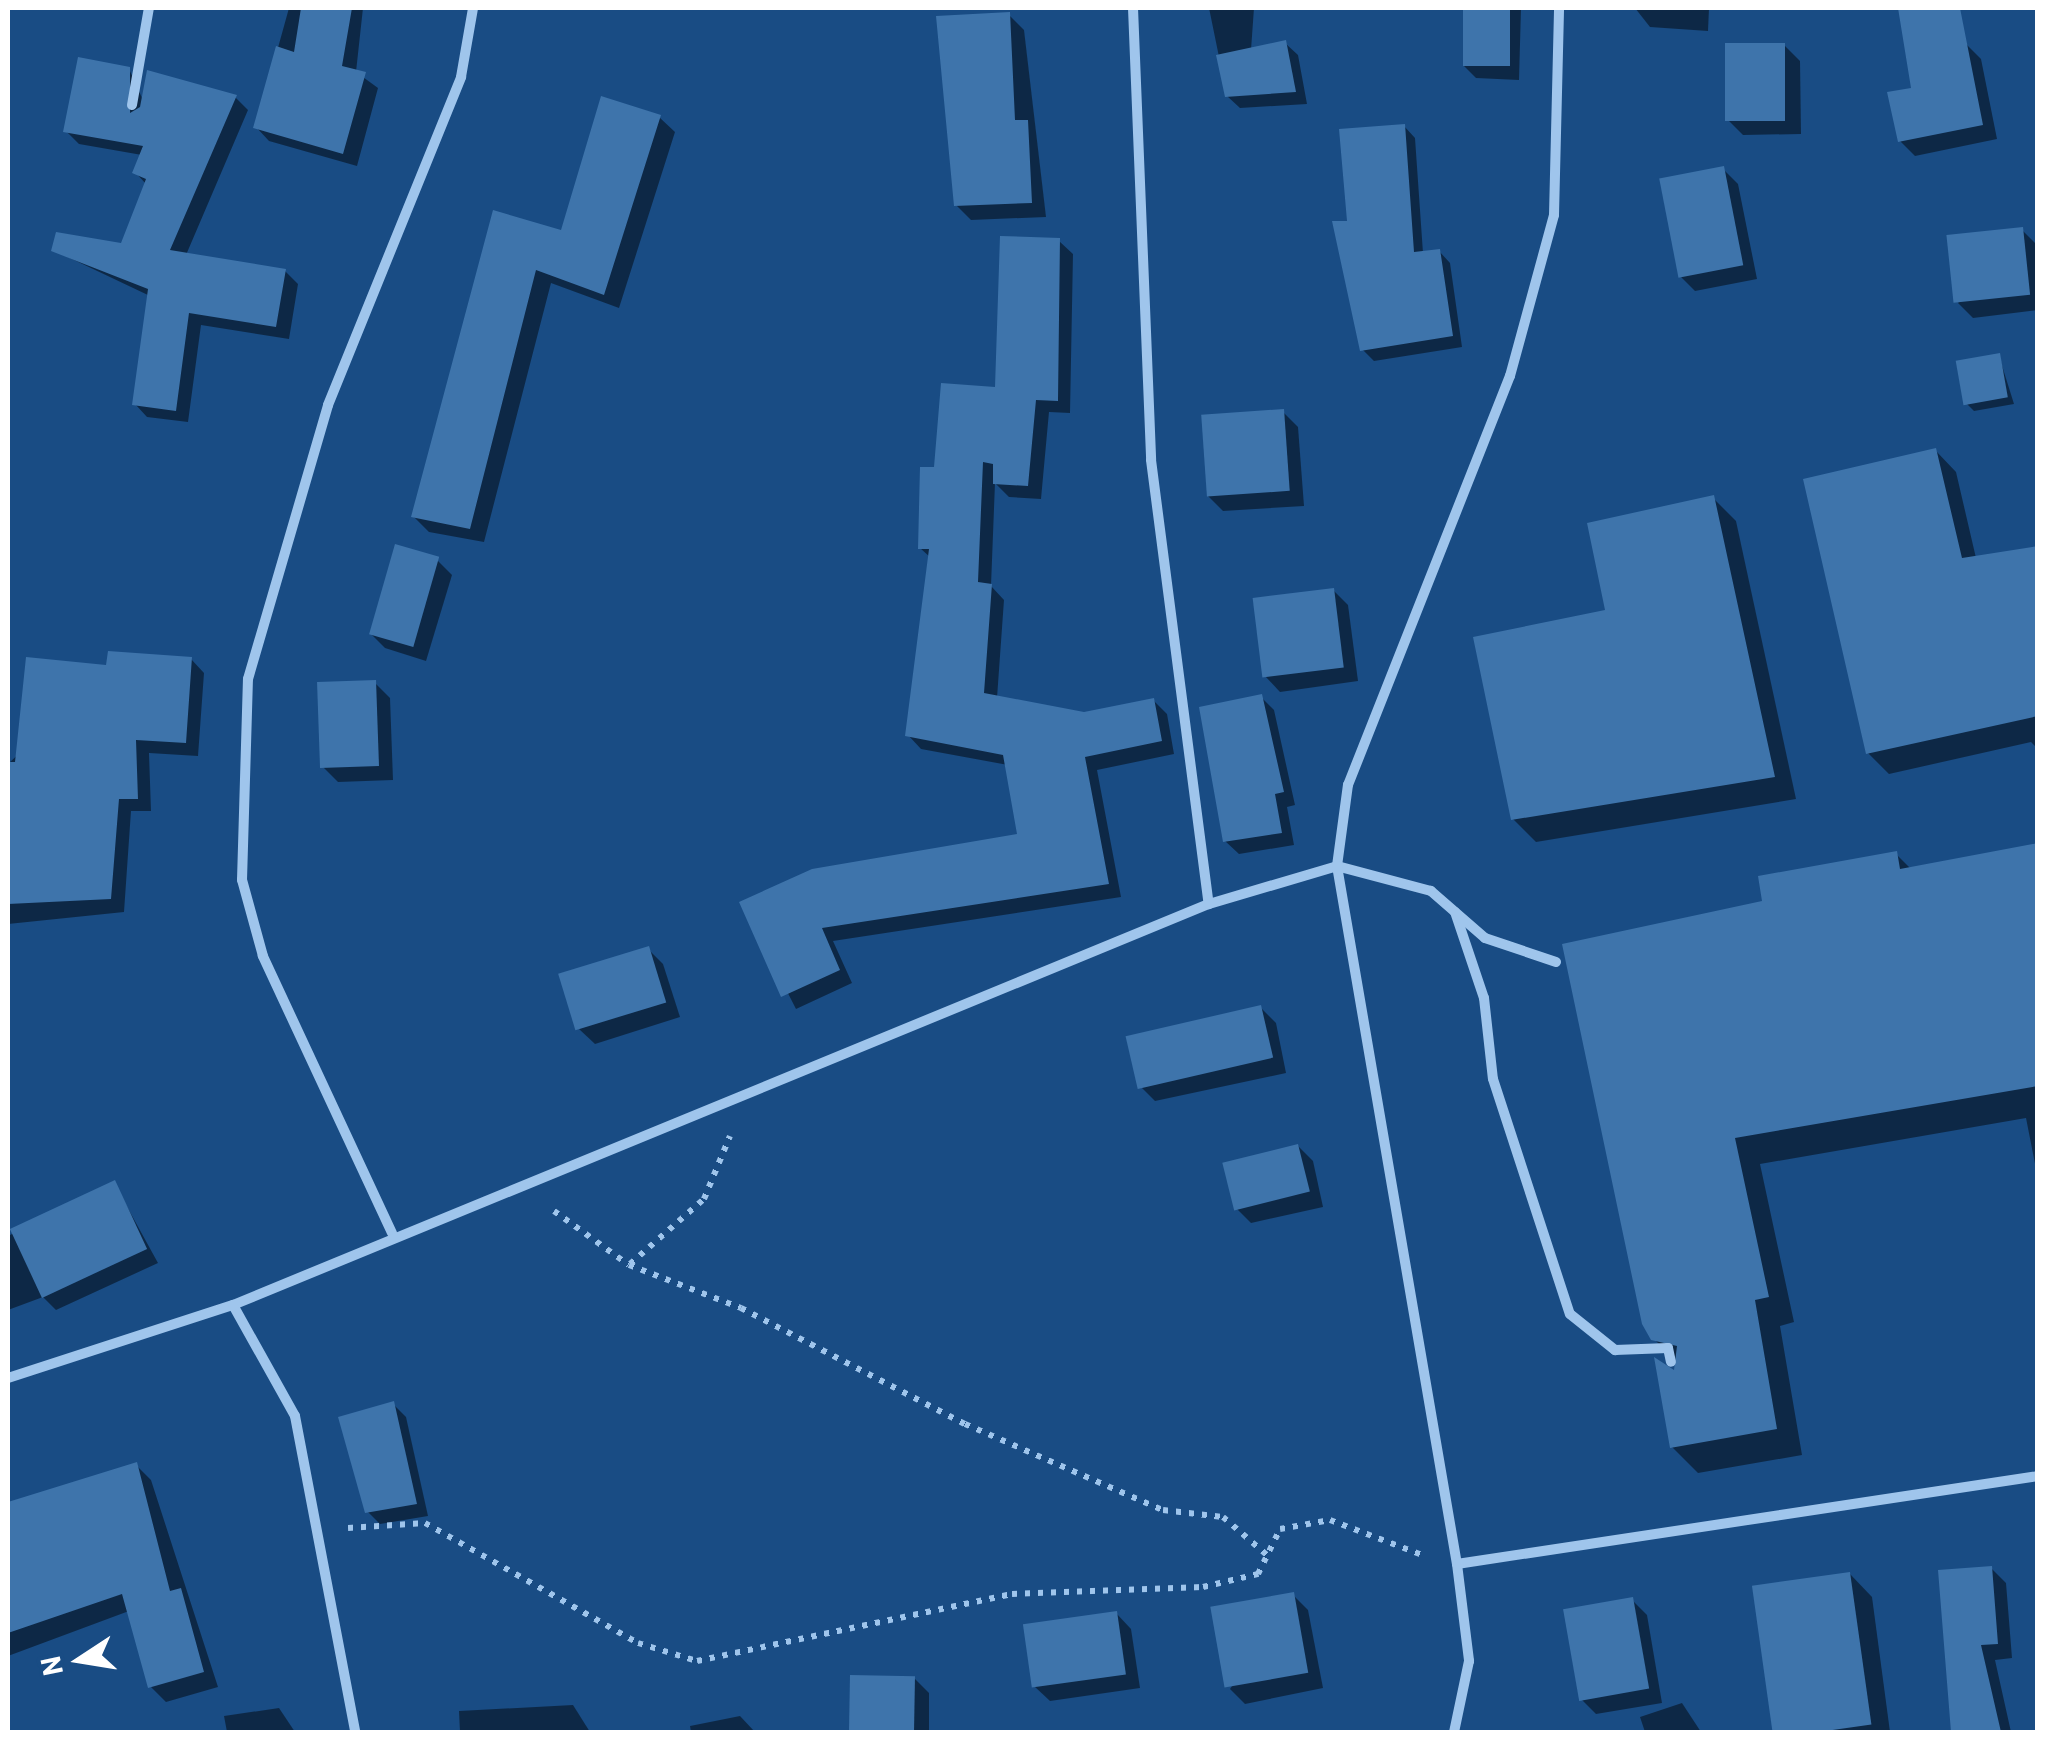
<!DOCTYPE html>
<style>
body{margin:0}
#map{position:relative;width:2045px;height:1740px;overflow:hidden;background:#194c84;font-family:Barlow,sans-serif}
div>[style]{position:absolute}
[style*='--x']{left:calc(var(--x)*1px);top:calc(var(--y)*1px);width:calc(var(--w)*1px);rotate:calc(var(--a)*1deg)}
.shadow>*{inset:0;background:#0007}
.building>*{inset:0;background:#3e74ab;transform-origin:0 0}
.path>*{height:6px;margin-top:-3px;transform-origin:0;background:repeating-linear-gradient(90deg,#9fc5ec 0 5px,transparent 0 13px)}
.minor>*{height:10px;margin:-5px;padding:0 5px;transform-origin:5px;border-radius:5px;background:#9fc5ec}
span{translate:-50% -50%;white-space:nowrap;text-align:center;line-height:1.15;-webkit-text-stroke:8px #194c84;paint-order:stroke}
.frame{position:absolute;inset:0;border:10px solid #fff;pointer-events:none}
.north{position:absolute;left:30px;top:1610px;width:100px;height:100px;-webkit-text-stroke:8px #194c84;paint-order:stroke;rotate:258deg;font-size:28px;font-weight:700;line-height:40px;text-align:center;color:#fff}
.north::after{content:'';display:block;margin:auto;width:35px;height:45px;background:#fff;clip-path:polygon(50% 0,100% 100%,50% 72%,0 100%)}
</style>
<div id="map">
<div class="shadow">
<div style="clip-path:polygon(289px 8px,363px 8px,356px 72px,378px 88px,357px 166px,269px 141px,256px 127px)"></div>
<div style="clip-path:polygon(1209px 8px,1254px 8px,1251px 50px,1285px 43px,1298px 55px,1307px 104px,1240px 108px,1227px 96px)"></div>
<div style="clip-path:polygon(1465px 8px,1521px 8px,1519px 80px,1476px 78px,1463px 65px)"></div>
<div style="clip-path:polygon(1635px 8px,1709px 8px,1708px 31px,1650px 27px)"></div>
<div style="clip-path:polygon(1009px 15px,1024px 30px,1046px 217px,971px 220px,956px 205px,938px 18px)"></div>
<div style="clip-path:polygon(1966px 44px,1981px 59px,1997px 139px,1915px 156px,1900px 141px)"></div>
<div style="clip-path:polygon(1784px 45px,1800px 61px,1801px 134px,1743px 135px,1728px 120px)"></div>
<div style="clip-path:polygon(129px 69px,142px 98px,235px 97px,248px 110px,186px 255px,285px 271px,298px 284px,289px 339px,201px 325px,188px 422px,147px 417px,135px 404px,150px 296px,53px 250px,122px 245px,146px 184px,135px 172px,142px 155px,79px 144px,66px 131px)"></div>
<div style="clip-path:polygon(659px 117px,675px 132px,619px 308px,551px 283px,484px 542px,429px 532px,414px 517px,495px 213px,563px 233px)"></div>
<div style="clip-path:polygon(1404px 126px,1415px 138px,1423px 253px,1439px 251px,1450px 263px,1462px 347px,1374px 361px,1362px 349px,1350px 223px)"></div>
<div style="clip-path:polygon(1723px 169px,1738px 184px,1757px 279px,1695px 291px,1680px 276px)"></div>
<div style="clip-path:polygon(2022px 230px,2037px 245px,2038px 310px,1973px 318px,1958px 303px)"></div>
<div style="clip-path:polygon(1059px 241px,1073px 254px,1070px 413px,1049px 412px,1041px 499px,1009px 497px,995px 483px,991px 586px,1004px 600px,997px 698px,1084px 714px,1153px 700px,1167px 714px,1174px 754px,1097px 770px,1121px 897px,833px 941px,852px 983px,796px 1009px,742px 903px,1020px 836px,1008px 765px,921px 749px,908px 735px,931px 558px,920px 548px,936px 470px,998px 389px)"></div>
<div style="clip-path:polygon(1999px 356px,2014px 404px,1974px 411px,1967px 404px)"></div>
<div style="clip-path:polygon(1283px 412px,1298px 427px,1304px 506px,1223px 511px,1208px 496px)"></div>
<div style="clip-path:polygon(1936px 451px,1956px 472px,1976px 558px,2038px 549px,2038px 749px,2031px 742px,1889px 774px,1868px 753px)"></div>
<div style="clip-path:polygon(1713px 498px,1736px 521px,1796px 799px,1536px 842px,1513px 819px,1608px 612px)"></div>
<div style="clip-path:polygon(437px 560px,452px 575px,426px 661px,385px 648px,370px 633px)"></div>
<div style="clip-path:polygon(1333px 590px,1348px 605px,1358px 681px,1280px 692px,1265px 676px)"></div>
<div style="clip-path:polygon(191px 659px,204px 673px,198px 756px,149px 753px,151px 811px,131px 811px,124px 912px,8px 924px,8px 764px,109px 668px)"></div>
<div style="clip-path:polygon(375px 683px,390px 698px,393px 780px,338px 782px,323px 767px)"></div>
<div style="clip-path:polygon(1261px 697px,1274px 710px,1295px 805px,1287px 807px,1294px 845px,1239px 854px,1225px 841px)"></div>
<div style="clip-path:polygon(2038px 846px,2038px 1179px,2026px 1118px,1760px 1164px,1794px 1322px,1780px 1326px,1802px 1455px,1698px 1473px,1672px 1447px,1677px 1362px,1653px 1338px,1765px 903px,1896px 854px,1912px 870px)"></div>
<div style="clip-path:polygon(648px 949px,663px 964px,680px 1017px,595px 1044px,579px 1029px)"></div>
<div style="clip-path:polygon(1261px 1008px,1276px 1023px,1286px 1073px,1155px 1101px,1140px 1086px)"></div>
<div style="clip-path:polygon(1298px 1146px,1313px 1161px,1323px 1207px,1251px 1223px,1236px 1208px)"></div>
<div style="clip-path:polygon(114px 1183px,158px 1263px,56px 1310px,43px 1297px,8px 1310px,8px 1236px)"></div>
<div style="clip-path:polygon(393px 1404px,406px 1417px,428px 1516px,380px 1524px,367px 1511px)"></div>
<div style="clip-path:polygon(136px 1465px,151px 1480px,218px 1687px,166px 1702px,151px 1687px,129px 1611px,8px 1656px,8px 1510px)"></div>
<div style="clip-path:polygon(1991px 1568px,2006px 1583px,2012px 1658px,1995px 1660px,2011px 1732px,1953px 1732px,1940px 1573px)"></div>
<div style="clip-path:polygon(1850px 1574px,1872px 1597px,1890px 1732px,1774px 1732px,1755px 1587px)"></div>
<div style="clip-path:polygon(1293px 1595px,1308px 1610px,1323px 1688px,1245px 1704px,1230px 1689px)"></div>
<div style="clip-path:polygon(1632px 1600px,1647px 1615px,1662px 1703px,1596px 1714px,1581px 1699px)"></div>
<div style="clip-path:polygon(1116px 1613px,1131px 1629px,1140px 1688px,1050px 1701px,1034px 1686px)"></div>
<div style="clip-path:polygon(853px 1678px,914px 1678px,929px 1693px,929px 1732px,852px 1732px)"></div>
<div style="clip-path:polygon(1682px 1703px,1701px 1732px,1645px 1732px,1640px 1717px)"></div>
<div style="clip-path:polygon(573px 1705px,590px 1732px,460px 1732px,459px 1711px)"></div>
<div style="clip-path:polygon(279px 1708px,295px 1732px,227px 1732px,224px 1716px)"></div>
<div style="clip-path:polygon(740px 1716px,755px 1732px,691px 1732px,690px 1726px)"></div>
</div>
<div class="building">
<div style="clip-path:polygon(301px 8px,352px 8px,342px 66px,366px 72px,343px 154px,253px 128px,276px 46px,294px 52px)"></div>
<div style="left:1463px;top:8px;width:47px;height:58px"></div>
<div style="clip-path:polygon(1898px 8px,1960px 8px,1983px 125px,1898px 142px,1887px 92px,1911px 88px)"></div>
<div style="clip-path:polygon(1010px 12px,1015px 120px,1028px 120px,1032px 203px,954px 206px,936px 16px)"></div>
<div style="clip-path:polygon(1286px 40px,1296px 92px,1225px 97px,1216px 55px)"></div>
<div style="left:1725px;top:43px;width:60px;height:78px"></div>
<div style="clip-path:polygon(78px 57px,130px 67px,130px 113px,140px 107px,147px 70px,237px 95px,170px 250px,286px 269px,276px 327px,189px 313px,176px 411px,132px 405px,148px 289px,51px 251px,56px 232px,121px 243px,146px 179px,132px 173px,143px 146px,63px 132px)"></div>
<div style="clip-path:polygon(601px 96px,661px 115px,604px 295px,536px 270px,470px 529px,411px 517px,493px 210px,561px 230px)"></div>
<div style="clip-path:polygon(1405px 124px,1414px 252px,1440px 249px,1453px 336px,1360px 351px,1332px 221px,1347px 221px,1339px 129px)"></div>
<div style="left:1724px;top:166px;width:101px;height:66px;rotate:79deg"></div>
<div style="left:2023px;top:227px;width:68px;height:77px;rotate:84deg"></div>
<div style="clip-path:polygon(1000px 236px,1060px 238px,1058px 401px,1036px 400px,1028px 486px,993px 484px,993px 464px,983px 462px,978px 582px,992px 584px,984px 693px,1084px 712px,1154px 698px,1162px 741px,1085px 757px,1109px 884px,822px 928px,840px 970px,781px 997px,739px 902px,812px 869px,1017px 834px,1003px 755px,905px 736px,929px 549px,918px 549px,920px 467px,934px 467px,941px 383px,995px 387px)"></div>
<div style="left:2000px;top:353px;width:45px;height:45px;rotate:80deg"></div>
<div style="left:1284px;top:409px;width:82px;height:83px;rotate:86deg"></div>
<div style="clip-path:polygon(1936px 448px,1962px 558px,2038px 546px,2038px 716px,1866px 754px,1803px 479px)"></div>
<div style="clip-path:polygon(1714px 495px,1775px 777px,1511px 820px,1473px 637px,1605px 610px,1587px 523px)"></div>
<div style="left:395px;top:544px;width:46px;height:94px;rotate:16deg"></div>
<div style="left:1334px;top:588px;width:80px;height:82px;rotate:83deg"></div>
<div style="clip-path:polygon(108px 651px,192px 657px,186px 743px,136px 740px,138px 799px,119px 799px,111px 899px,8px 904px,8px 762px,15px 762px,26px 657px,106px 665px)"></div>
<div style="left:376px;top:680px;width:86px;height:59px;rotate:88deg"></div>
<div style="clip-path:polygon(1262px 694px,1284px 792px,1275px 794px,1282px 833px,1223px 842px,1199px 707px)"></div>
<div style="clip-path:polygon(2038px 843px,2038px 1086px,1735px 1138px,1769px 1297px,1755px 1300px,1777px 1429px,1670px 1448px,1654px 1357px,1674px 1370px,1677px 1346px,1651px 1340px,1642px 1324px,1562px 944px,1762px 901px,1758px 876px,1897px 851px,1900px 869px)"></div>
<div style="left:649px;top:946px;width:59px;height:95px;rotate:73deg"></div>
<div style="left:1261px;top:1005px;width:54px;height:139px;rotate:77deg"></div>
<div style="left:1298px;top:1144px;width:49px;height:78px;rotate:76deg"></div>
<div style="left:115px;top:1180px;width:76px;height:116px;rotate:65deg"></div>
<div style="clip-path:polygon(394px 1401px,417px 1504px,365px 1513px,338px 1417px)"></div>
<div style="clip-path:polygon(137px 1462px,170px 1591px,181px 1588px,204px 1672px,148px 1688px,122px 1594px,8px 1633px,8px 1502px)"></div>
<div style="clip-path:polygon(1992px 1566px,1998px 1644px,1981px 1645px,2001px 1732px,1951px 1732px,1938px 1570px)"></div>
<div style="left:1850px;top:1572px;width:154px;height:99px;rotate:82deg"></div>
<div style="left:1294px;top:1592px;width:82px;height:85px;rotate:80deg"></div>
<div style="left:1633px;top:1597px;width:93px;height:71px;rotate:80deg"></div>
<div style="left:1117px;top:1611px;width:64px;height:95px;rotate:82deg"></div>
<div style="left:850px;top:1675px;width:65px;height:57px;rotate:1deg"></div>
</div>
<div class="path">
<div style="--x:554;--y:1211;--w:92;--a:35.8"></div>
<div style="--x:629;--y:1265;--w:120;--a:21"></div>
<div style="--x:741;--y:1308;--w:252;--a:27.4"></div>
<div style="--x:965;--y:1424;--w:216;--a:23.5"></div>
<div style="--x:1163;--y:1510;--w:60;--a:6.7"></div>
<div style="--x:1223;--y:1517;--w:58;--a:40.8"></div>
<div style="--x:630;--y:1264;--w:98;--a:-41.3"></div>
<div style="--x:704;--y:1199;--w:68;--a:-67.6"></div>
<div style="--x:348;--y:1528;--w:77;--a:-3.7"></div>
<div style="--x:425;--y:1523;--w:244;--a:29.4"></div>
<div style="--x:638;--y:1643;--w:62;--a:17"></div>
<div style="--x:697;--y:1661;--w:322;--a:-12"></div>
<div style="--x:1012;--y:1594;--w:191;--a:-2.1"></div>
<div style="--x:1203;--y:1587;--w:57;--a:-13.3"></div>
<div style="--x:1258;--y:1574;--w:50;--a:-63.9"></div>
<div style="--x:1280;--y:1529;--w:51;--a:-10.2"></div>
<div style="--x:1330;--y:1520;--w:98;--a:20.8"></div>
</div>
<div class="minor">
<div style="--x:1133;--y:8;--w:452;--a:87.7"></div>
<div style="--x:1151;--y:460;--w:448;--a:82.6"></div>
<div style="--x:132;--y:105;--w:98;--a:-80.1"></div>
<div style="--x:1455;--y:912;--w:91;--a:71.4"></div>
<div style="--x:1484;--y:998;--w:81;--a:83.7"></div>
<div style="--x:1493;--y:1079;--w:247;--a:71.9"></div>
<div style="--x:1570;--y:1314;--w:58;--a:38.7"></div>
<div style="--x:1615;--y:1350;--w:53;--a:-2.2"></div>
<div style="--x:1668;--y:1348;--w:14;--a:78"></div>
<div style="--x:1556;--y:962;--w:75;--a:-161.3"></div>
<div style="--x:1485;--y:938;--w:72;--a:-139"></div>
<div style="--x:1431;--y:891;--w:97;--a:-165.1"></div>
<div style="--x:1337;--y:866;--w:82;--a:-82.3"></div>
<div style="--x:1348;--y:785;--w:440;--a:-68.4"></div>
<div style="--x:1510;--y:376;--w:167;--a:-74.7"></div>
<div style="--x:1554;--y:215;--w:207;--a:-88.6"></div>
<div style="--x:392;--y:1233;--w:306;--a:-115"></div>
<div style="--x:263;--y:956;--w:79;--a:-105.4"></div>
<div style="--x:242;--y:880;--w:201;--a:-88.3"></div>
<div style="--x:248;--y:679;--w:285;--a:-73.7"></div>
<div style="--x:328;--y:405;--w:354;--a:-67.9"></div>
<div style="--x:461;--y:77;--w:70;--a:-80.1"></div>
<div style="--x:233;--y:1305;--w:127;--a:60.8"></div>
<div style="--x:295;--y:1416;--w:322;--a:79.2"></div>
<div style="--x:8;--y:1378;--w:237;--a:-18"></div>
<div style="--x:233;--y:1305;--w:1055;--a:-22.34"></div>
<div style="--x:1209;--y:904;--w:134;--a:-16.5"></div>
<div style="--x:1337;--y:866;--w:708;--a:80.25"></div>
<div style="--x:1457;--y:1564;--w:98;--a:82.9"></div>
<div style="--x:1469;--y:1661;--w:73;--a:101.9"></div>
<div style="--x:1457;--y:1564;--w:588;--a:-8.61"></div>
</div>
<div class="frame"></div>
<div class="north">N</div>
</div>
